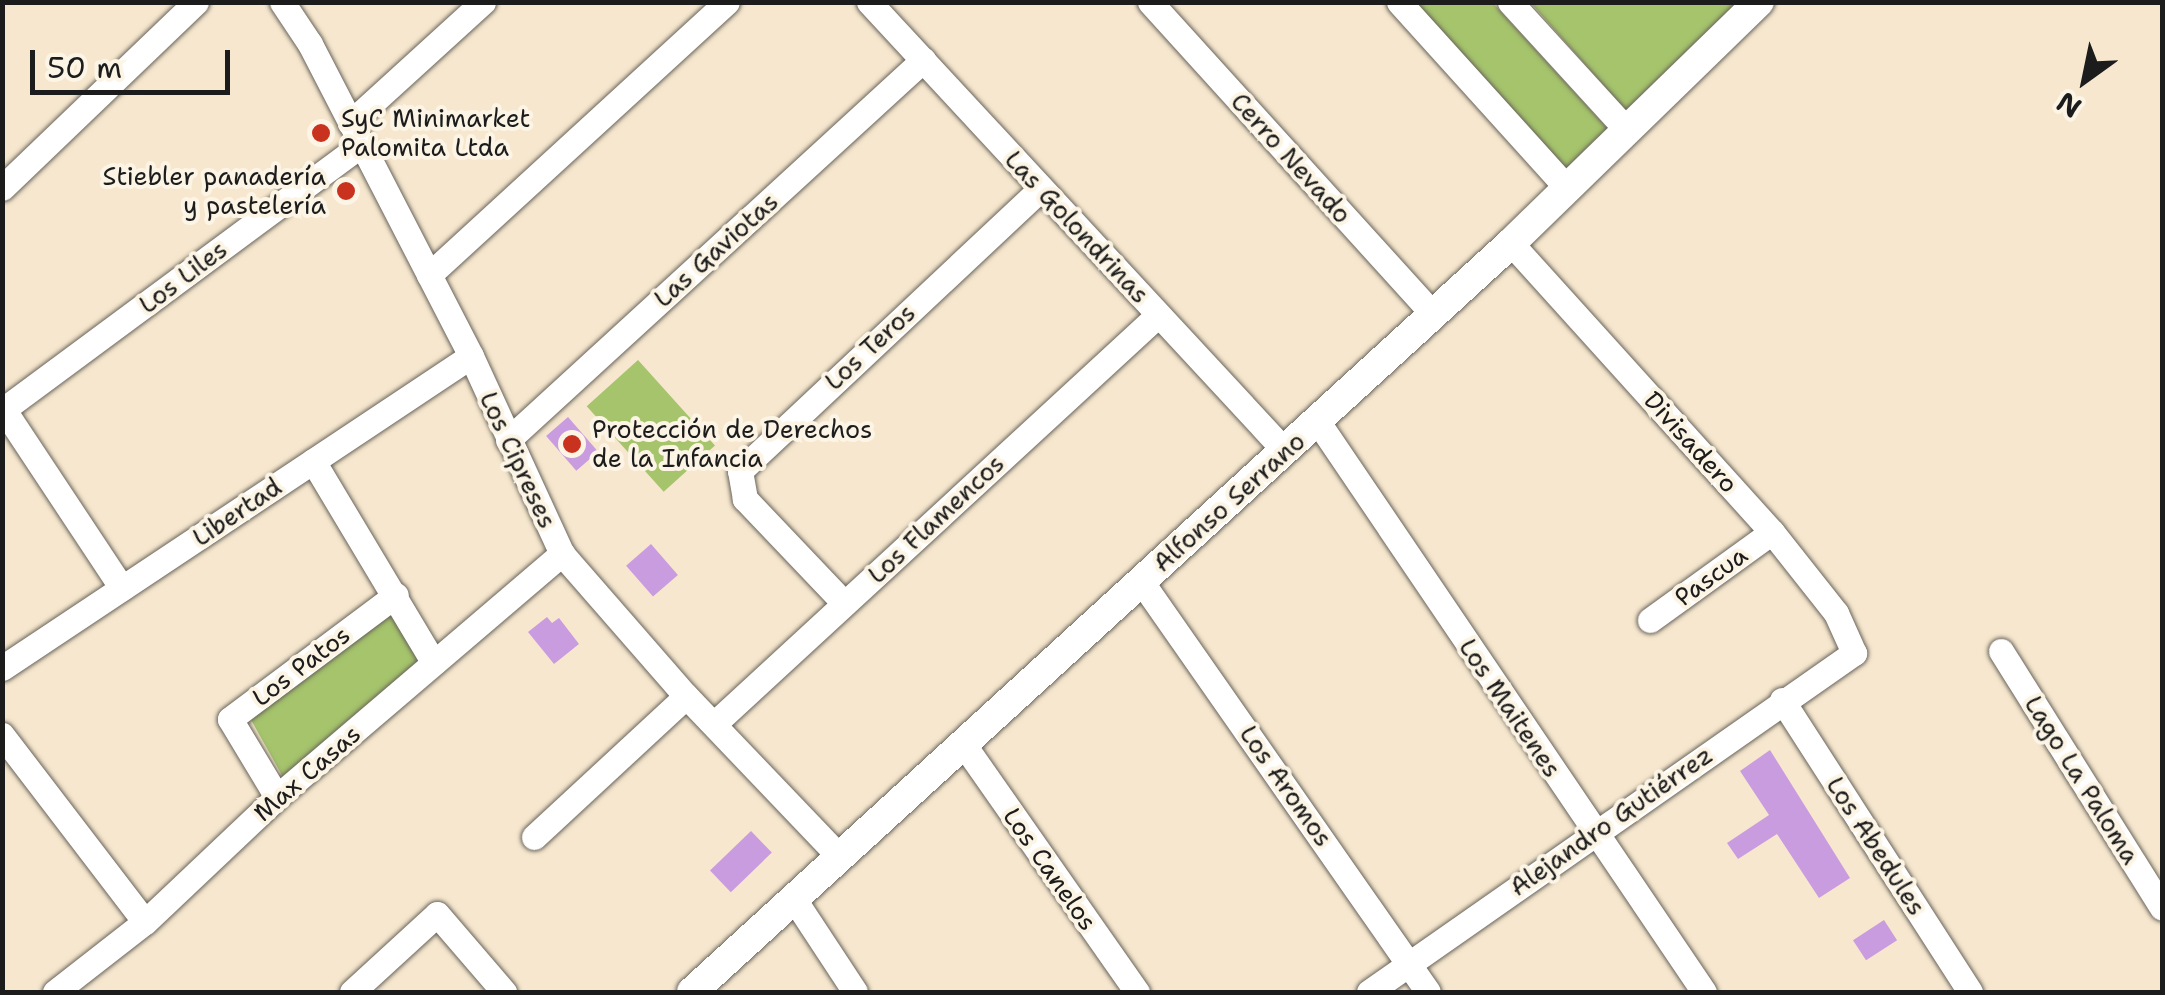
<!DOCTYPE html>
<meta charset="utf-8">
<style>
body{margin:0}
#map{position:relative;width:2165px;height:995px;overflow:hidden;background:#f6e7ce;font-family:"Shantell Sans",sans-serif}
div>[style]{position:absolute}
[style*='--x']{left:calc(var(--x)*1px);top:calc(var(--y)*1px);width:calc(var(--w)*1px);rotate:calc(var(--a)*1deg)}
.green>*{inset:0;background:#a5c46c;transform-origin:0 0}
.building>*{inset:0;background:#c99ce0;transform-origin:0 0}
.roads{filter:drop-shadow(0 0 2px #68635a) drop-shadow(0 0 2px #68635a)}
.minor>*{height:25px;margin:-12.5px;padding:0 12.5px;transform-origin:12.5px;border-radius:12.5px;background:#fff}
.tertiary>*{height:30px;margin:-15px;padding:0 15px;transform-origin:15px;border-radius:15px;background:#fff}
.dots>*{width:28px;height:28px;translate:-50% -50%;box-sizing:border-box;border:5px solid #fcf5e5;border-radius:50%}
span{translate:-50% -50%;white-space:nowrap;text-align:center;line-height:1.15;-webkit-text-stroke:8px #fcf5e5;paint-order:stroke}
.poi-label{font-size:25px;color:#1c1c1c}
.left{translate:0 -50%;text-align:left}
.right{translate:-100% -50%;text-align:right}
.street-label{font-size:25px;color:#1c1c1c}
.frame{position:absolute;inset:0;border:5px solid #1c1c1c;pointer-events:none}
.north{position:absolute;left:2035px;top:30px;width:100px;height:100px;-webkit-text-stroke:8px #fcf5e5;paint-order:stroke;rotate:213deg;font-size:28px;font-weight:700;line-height:40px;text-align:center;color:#1c1c1c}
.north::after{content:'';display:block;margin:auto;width:35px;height:45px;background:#1c1c1c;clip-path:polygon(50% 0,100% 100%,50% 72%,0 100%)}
.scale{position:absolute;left:30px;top:50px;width:200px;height:45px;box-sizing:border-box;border:5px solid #1c1c1c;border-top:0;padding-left:12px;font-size:30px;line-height:35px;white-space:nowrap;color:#1c1c1c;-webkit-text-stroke:8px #fcf5e5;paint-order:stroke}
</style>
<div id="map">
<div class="green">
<div style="clip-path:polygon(1530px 2px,1742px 3px,1628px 113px)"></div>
<div style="clip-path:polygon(1414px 3px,1493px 3px,1609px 130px,1567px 170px)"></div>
<div style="left:638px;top:360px;width:115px;height:69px;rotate:48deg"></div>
<div style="clip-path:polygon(394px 613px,419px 663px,283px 777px,250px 718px)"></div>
</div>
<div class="building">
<div style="left:568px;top:417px;width:46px;height:29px;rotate:49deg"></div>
<div style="left:651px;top:544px;width:41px;height:33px;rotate:49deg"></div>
<div style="clip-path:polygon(547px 617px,552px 623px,559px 618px,579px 644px,554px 664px,528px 632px)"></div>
<div style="clip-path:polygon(1770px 750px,1850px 878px,1819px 898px,1777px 834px,1738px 859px,1727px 843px,1769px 815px,1740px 771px)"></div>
<div style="left:751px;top:831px;width:30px;height:57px;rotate:46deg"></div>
<div style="left:1884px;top:920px;width:24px;height:37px;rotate:57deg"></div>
</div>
<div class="roads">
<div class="minor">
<div style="--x:282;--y:2;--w:50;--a:56.3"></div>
<div style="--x:310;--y:44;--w:351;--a:62.7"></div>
<div style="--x:471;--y:356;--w:218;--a:65.3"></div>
<div style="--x:562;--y:554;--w:189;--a:48.9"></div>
<div style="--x:686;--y:696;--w:223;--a:46.3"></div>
<div style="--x:869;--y:2;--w:612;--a:47.18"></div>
<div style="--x:1150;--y:2;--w:421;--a:47.8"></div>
<div style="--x:1399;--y:2;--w:249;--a:47.9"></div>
<div style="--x:1510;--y:2;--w:171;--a:47.6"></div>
<div style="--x:350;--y:123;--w:180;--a:-42.3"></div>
<div style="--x:2;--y:188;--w:269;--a:-43.8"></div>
<div style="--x:429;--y:275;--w:404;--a:-42.5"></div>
<div style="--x:2;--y:407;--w:217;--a:56.5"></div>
<div style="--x:4;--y:409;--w:445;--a:-36.5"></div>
<div style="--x:1318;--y:422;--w:688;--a:55.89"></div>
<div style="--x:508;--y:440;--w:563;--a:-42.48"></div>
<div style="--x:313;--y:461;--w:235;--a:59.1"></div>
<div style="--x:1141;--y:581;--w:501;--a:55.07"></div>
<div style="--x:844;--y:603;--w:144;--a:-133.6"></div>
<div style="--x:745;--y:499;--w:28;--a:-100"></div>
<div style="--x:740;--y:471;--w:413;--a:-43.2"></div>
<div style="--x:1650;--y:620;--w:150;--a:-35.8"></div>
<div style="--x:2001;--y:651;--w:303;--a:57.9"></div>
<div style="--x:2;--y:668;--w:563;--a:-33.63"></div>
<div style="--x:1782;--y:700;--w:347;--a:57.2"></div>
<div style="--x:714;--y:724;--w:604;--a:-42.65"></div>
<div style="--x:2;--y:735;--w:235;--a:52.6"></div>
<div style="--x:964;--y:745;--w:302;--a:55"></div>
<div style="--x:277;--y:797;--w:91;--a:-121.1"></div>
<div style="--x:230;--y:719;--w:207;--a:-36.8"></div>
<div style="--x:534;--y:837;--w:207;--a:-42.8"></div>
<div style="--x:794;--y:899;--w:111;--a:56.7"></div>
<div style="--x:55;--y:992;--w:114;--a:-37.9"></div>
<div style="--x:145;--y:922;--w:182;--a:-43.4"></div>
<div style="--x:277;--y:797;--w:375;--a:-40.5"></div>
<div style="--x:352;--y:992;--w:115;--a:-42.5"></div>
<div style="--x:437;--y:914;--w:103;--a:49.3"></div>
<div style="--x:1369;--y:992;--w:592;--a:-34.95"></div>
<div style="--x:1854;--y:653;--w:44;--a:-114.2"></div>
<div style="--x:1836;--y:613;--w:103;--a:-128.3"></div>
<div style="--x:1772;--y:532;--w:389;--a:-132.1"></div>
</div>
<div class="tertiary">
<div style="--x:692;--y:992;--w:1110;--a:-42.44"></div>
<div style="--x:1511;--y:243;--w:346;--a:-44.2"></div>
</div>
</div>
<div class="dots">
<div style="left:321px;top:133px;background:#c8321e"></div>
<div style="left:346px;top:191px;background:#c8321e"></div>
<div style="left:572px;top:444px;background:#c8321e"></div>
</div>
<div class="poi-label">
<span class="left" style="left:341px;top:133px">SyC Minimarket<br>Palomita Ltda</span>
<span class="right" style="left:326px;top:191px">Stiebler panadería<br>y pastelería</span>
<span class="left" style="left:592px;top:444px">Protección de Derechos<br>de la Infancia</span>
</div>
<div class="street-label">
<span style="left:1291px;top:158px;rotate:48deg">Cerro Nevado</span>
<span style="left:1077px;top:227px;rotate:47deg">Las Golondrinas</span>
<span style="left:716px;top:250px;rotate:-42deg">Las Gaviotas</span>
<span style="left:183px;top:277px;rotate:-37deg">Los Liles</span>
<span style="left:870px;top:347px;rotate:-43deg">Los Teros</span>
<span style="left:1691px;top:442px;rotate:48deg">Divisadero</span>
<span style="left:518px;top:460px;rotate:65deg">Los Cipreses</span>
<span style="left:1229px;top:502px;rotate:-42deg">Alfonso Serrano</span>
<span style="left:237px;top:512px;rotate:-34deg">Libertad</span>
<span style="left:936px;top:519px;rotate:-43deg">Los Flamencos</span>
<span style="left:1711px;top:576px;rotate:-36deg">Pascua</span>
<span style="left:301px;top:666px;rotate:-37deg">Los Patos</span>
<span style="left:1510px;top:708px;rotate:56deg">Los Maitenes</span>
<span style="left:307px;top:773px;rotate:-41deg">Max Casas</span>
<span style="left:2082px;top:780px;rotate:58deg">Lago La Paloma</span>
<span style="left:1286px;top:786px;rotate:55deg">Los Aromos</span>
<span style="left:1611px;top:821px;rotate:-35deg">Alejandro Gutiérrez</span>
<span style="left:1876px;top:846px;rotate:57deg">Los Abedules</span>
<span style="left:1050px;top:869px;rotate:55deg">Los Canelos</span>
</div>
<div class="frame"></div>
<div class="north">N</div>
<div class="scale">50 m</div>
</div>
